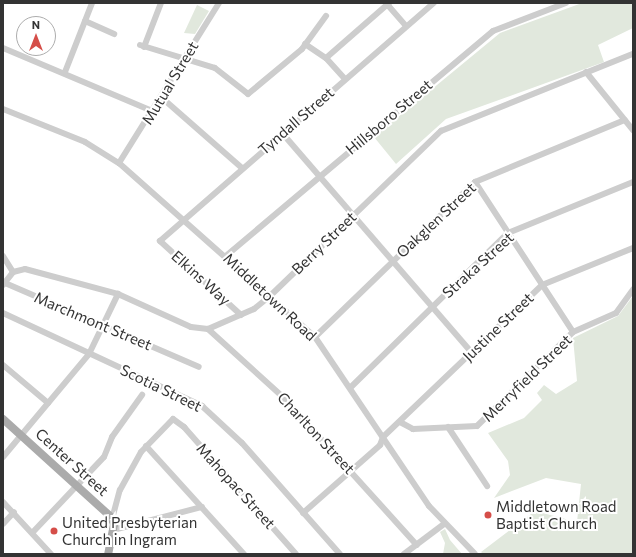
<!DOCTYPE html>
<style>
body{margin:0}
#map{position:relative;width:636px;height:557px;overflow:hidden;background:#fff;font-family:Commissioner,sans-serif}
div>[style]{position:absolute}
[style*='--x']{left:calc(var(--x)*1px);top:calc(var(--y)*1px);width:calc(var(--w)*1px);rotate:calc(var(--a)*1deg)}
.green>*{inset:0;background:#e1e8dd}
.minor>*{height:6px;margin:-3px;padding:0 3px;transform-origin:3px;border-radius:3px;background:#cdcdcd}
.major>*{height:8px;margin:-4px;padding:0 4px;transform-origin:4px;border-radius:4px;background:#ababab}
.dots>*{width:11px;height:11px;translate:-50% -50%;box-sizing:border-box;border:2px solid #fff;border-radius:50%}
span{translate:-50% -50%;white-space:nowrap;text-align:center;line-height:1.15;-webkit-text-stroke:4px #fff;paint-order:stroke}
.street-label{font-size:15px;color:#333}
.poi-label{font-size:15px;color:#333}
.left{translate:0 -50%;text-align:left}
.frame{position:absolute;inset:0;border:4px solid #333;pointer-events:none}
.north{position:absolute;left:16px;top:16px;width:40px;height:40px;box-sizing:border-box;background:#fff;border:1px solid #adadad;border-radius:50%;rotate:0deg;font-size:11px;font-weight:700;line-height:16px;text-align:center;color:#333}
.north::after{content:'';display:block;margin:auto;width:14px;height:18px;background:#d54e49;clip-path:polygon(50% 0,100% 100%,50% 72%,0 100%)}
</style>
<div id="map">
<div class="green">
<div style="clip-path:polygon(582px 3px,633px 3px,633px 28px,598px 45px,604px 62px,446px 119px,396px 164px,374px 137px,500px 33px)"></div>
<div style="clip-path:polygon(197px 5px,209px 11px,195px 34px,184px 33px)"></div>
<div style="clip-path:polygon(633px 296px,633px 554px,483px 554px,481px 552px,535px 511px,577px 522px,581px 484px,546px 478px,494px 498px,510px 475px,508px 461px,488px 433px,524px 418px,542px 400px,537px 393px,544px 385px,556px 394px,577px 381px,573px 338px,618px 316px)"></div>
<div style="clip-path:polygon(445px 529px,450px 540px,462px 554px,443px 554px,445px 543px,440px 532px)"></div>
</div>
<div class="minor">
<div style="--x:386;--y:3;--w:30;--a:49"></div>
<div style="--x:85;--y:21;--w:32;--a:24"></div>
<div style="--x:305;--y:44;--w:25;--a:34"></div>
<div style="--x:326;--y:58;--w:28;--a:48"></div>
<div style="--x:140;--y:45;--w:78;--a:17"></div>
<div style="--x:215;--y:68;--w:42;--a:38.2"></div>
<div style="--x:248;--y:94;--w:70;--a:-39.8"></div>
<div style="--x:302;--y:49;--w:41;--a:-54"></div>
<div style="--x:144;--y:47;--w:47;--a:-68.9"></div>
<div style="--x:3;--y:48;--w:162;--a:22.9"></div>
<div style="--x:326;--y:58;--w:84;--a:-41.1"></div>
<div style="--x:65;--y:72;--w:74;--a:-68.6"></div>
<div style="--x:586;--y:72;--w:75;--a:51"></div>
<div style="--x:161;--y:97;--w:108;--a:41.2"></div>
<div style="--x:3;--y:109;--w:88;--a:21.9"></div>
<div style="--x:85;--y:142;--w:40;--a:32"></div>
<div style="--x:119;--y:163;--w:262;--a:41.6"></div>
<div style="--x:315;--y:337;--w:204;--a:56"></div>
<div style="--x:429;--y:506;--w:66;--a:46.2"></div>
<div style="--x:283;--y:134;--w:289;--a:49.2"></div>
<div style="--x:119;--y:163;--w:189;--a:-58"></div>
<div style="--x:475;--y:182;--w:179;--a:56.8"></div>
<div style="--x:227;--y:255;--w:348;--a:-40.1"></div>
<div style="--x:493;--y:31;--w:78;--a:-21"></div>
<div style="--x:3;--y:256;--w:19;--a:58"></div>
<div style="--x:5;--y:283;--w:211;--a:23.4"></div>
<div style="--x:3;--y:285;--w:16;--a:-52"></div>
<div style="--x:13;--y:272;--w:12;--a:-14"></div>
<div style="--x:25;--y:269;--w:96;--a:15"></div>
<div style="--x:118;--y:294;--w:80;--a:24.3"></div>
<div style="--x:191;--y:327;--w:17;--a:7"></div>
<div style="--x:208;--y:329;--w:50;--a:-23.5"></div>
<div style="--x:254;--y:309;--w:21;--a:-39"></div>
<div style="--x:270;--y:296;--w:238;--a:-44"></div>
<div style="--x:441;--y:131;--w:207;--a:-21.9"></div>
<div style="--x:3;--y:313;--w:220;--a:25"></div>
<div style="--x:202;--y:406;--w:54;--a:42.8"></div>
<div style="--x:242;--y:443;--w:148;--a:48.6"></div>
<div style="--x:241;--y:315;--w:110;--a:-137.6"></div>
<div style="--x:160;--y:241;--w:363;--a:-41"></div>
<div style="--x:208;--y:329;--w:103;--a:42.2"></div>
<div style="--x:284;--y:398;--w:198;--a:47.9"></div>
<div style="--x:315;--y:337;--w:223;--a:-44.1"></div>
<div style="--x:475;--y:182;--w:162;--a:-22.5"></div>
<div style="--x:3;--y:365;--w:59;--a:40.2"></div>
<div style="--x:350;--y:388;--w:221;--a:-44.5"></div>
<div style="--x:508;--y:233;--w:135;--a:-22.2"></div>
<div style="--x:400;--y:422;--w:15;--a:28"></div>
<div style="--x:413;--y:429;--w:64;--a:-2.7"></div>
<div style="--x:477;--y:426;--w:134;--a:-44.4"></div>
<div style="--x:573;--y:332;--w:47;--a:-23.8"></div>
<div style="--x:616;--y:313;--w:29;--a:-54"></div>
<div style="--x:448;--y:427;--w:71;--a:56.5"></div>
<div style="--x:146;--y:446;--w:146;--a:47.8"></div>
<div style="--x:3;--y:457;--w:134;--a:-50.1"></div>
<div style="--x:89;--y:354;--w:67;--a:-64.2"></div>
<div style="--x:3;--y:502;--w:71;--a:47.3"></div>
<div style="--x:303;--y:513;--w:103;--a:-41.4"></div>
<div style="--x:380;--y:445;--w:9;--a:-69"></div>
<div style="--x:383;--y:437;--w:220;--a:-43.7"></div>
<div style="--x:542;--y:285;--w:98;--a:-22.1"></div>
<div style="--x:112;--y:519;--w:30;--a:-75"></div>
<div style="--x:120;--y:490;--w:43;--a:-61.1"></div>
<div style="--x:141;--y:452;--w:46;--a:-45.9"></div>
<div style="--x:173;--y:419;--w:14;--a:36"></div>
<div style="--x:184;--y:427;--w:169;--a:48.6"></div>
<div style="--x:3;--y:524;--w:16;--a:-47"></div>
<div style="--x:113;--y:530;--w:92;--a:-14.5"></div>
<div style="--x:33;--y:532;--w:103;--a:-46.6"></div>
<div style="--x:104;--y:457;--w:22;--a:-68"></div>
<div style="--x:112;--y:437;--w:52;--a:-54.5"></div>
<div style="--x:404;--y:554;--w:50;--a:-36.9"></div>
</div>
<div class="major">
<div style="--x:3;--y:419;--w:146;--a:42.2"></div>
<div style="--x:111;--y:517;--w:8;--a:67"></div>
<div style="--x:114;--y:524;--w:31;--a:101"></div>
</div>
<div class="dots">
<div style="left:488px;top:515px;background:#d54e49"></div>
<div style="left:54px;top:531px;background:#d54e49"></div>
</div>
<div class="street-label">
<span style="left:170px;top:83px;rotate:-59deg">Mutual Street</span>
<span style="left:389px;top:117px;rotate:-40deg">Hillsboro Street</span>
<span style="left:296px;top:121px;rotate:-41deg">Tyndall Street</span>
<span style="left:436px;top:220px;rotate:-43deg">Oakglen Street</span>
<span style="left:324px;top:243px;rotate:-44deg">Berry Street</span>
<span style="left:478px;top:265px;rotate:-42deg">Straka Street</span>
<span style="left:201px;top:278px;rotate:42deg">Elkins Way</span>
<span style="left:270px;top:297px;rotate:43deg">Middletown Road</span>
<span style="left:93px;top:321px;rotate:23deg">Marchmont Street</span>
<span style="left:498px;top:327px;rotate:-44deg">Justine Street</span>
<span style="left:527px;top:378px;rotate:-44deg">Merryfield Street</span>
<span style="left:161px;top:388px;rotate:26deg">Scotia Street</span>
<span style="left:316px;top:433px;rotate:47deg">Charlton Street</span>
<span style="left:72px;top:462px;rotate:42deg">Center Street</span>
<span style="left:236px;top:486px;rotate:48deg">Mahopac Street</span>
</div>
<div class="poi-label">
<span class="left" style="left:496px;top:515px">Middletown Road<br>Baptist Church</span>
<span class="left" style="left:62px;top:531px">United Presbyterian<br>Church in Ingram</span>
</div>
<div class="frame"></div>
<div class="north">N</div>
</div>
